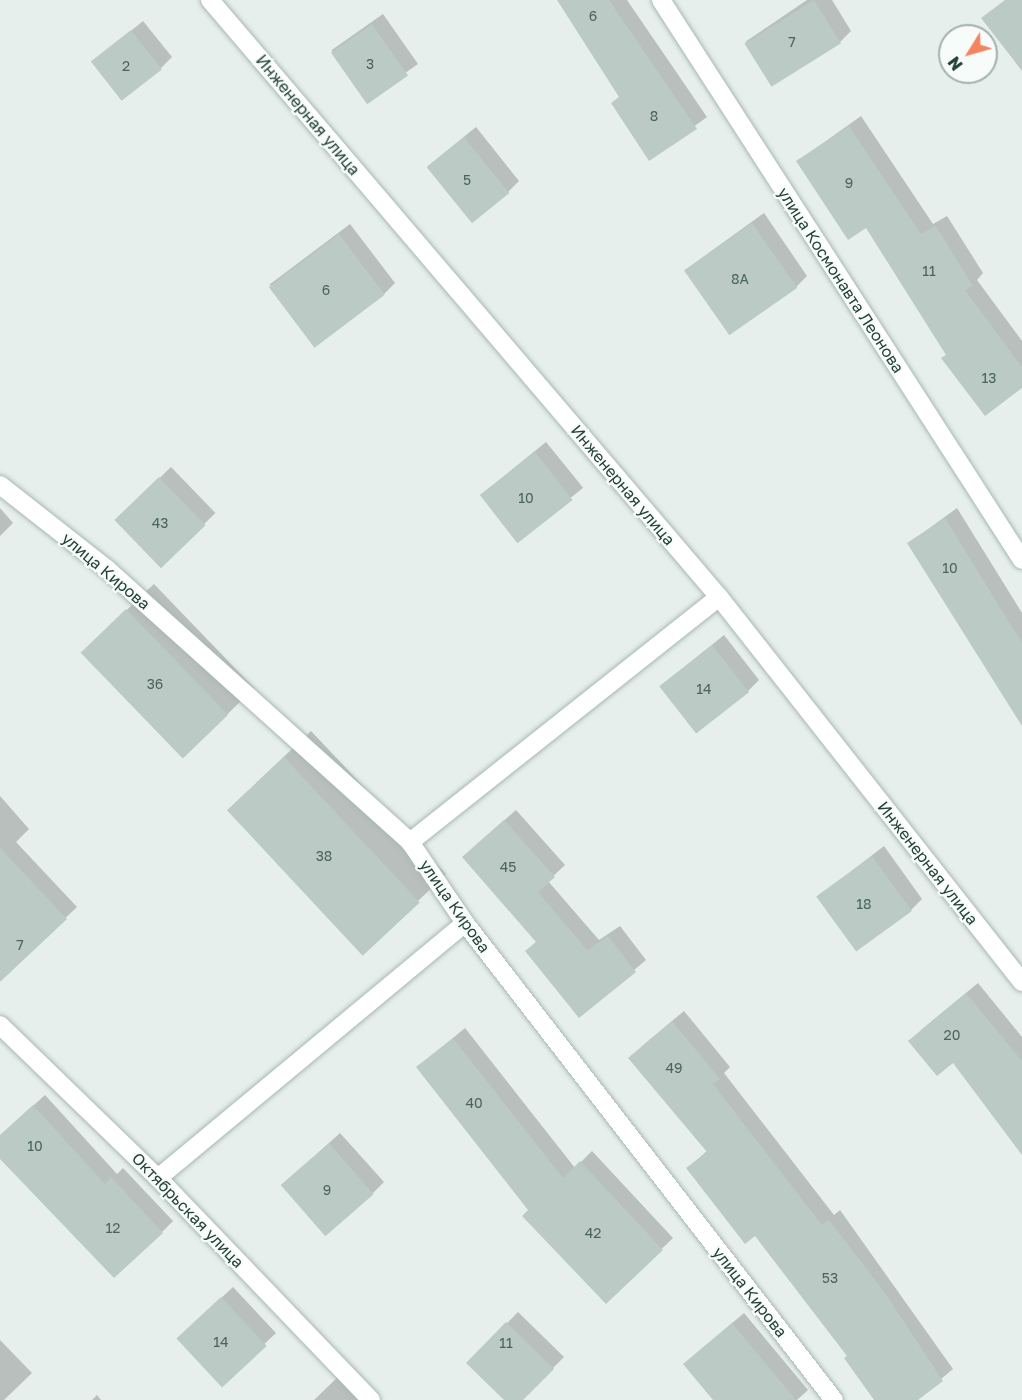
<!DOCTYPE html>
<meta charset="utf-8">
<style>
body{margin:0}
#map{position:relative;width:1022px;height:1400px;overflow:hidden;background:#e6efeb;font-family:"Golos Text",sans-serif}
div>[style]{position:absolute}
[style*='--x']{left:calc(var(--x)*1px);top:calc(var(--y)*1px);width:calc(var(--w)*1px);rotate:calc(var(--a)*1deg)}
.shadow>*{inset:0;background:#0003;transform-origin:0 0}
.building>*{inset:0;background:#bbcac4;transform-origin:0 0}
.roads{filter:drop-shadow(0 0 2px #a8b8b2) drop-shadow(0 0 2px #a8b8b2)}
.minor>*{height:18px;margin:-9px;padding:0 9px;transform-origin:9px;border-radius:9px;background:#fff}
span{translate:-50% -50%;white-space:nowrap;text-align:center;line-height:1.15;-webkit-text-stroke:4.5px #f7fbf9;paint-order:stroke}
.number-label{font-size:14px;color:#4a645c}
.number-label span{-webkit-text-stroke-width:0}
.street-label{font-size:16px;color:#24423a}
.north{position:absolute;left:938px;top:24px;width:60px;height:60px;box-sizing:border-box;background:#f7fbf9;border:2px solid #a3b1ad;border-radius:50%;rotate:233deg;font-size:16px;font-weight:700;line-height:24px;text-align:center;color:#24423a}
.north::after{content:'';display:block;margin:auto;width:21px;height:27px;background:#f4845f;clip-path:polygon(50% 0,100% 100%,50% 72%,0 100%)}
</style>
<div id="map">
<div class="shadow">
<div style="clip-path:polygon(559px 0,627px 0,707px 117px,649px 159px,613px 103px,620px 96px)"></div>
<div style="clip-path:polygon(807px 0,832px 0,851px 31px,840px 42px,745px 42px)"></div>
<div style="left:383px;top:14px;width:61px;height:63px;rotate:55deg"></div>
<div style="clip-path:polygon(143px 21px,172px 57px,161px 68px,93px 62px)"></div>
<div style="clip-path:polygon(861px 116px,933px 224px,947px 216px,983px 273px,977px 280px,1022px 341px,1022px 387px,947px 355px,867px 226px,798px 161px)"></div>
<div style="clip-path:polygon(476px 127px,519px 181px,508px 192px,428px 166px)"></div>
<div style="clip-path:polygon(764px 213px,807px 276px,796px 287px,685px 270px)"></div>
<div style="clip-path:polygon(350px 224px,395px 283px,384px 294px,269px 285px)"></div>
<div style="left:546px;top:442px;width:59px;height:84px;rotate:51deg"></div>
<div style="left:171px;top:467px;width:64px;height:76px;rotate:46deg"></div>
<div style="clip-path:polygon(0 508px,13px 523px,0 536px)"></div>
<div style="clip-path:polygon(957px 508px,1022px 613px,1022px 703px,909px 543px)"></div>
<div style="clip-path:polygon(154px 584px,254px 688px,184px 757px,110px 626px)"></div>
<div style="clip-path:polygon(724px 635px,759px 680px,748px 691px,661px 686px)"></div>
<div style="clip-path:polygon(311px 731px,446px 874px,364px 953px,256px 783px)"></div>
<div style="clip-path:polygon(0 796px,29px 829px,16px 842px,77px 907px,9px 971px,0 962px)"></div>
<div style="clip-path:polygon(516px 810px,565px 865px,548px 881px,599px 940px,620px 926px,646px 960px,579px 1016px,527px 951px,537px 941px,475px 846px)"></div>
<div style="clip-path:polygon(884px 846px,922px 899px,911px 910px,818px 897px)"></div>
<div style="clip-path:polygon(978px 983px,1022px 1037px,1022px 1153px,954px 1060px,921px 1030px)"></div>
<div style="clip-path:polygon(684px 1011px,730px 1067px,724px 1073px,834px 1215px,840px 1210px,953px 1369px,916px 1400px,876px 1400px,848px 1356px,755px 1234px,688px 1168px,708px 1150px,641px 1047px)"></div>
<div style="clip-path:polygon(465px 1028px,575px 1168px,592px 1151px,673px 1238px,606px 1302px,418px 1067px)"></div>
<div style="clip-path:polygon(45px 1095px,117px 1174px,123px 1168px,173px 1221px,162px 1232px,0 1157px,0 1136px)"></div>
<div style="clip-path:polygon(340px 1133px,384px 1182px,373px 1193px,294px 1175px)"></div>
<div style="clip-path:polygon(233px 1287px,276px 1333px,222px 1384px,190px 1327px)"></div>
<div style="clip-path:polygon(518px 1312px,564px 1357px,521px 1400px,506px 1400px,468px 1363px)"></div>
<div style="clip-path:polygon(744px 1313px,808px 1390px,797px 1400px,715px 1400px,696px 1354px)"></div>
<div style="clip-path:polygon(0 1340px,32px 1373px,4px 1400px,0 1400px)"></div>
<div style="clip-path:polygon(341px 1374px,366px 1400px,314px 1400px)"></div>
<div style="clip-path:polygon(97px 1395px,101px 1400px,92px 1400px)"></div>
</div>
<div class="building">
<div style="clip-path:polygon(557px 0,609px 0,697px 129px,649px 161px,611px 103px,619px 97px)"></div>
<div style="left:814px;top:0;width:51px;height:82px;rotate:58deg"></div>
<div style="clip-path:polygon(1005px 0,1022px 0,1022px 71px,981px 18px)"></div>
<div style="left:372px;top:24px;width:63px;height:50px;rotate:55deg"></div>
<div style="left:131px;top:30px;width:50px;height:51px;rotate:52deg"></div>
<div style="clip-path:polygon(849px 126px,921px 234px,936px 226px,973px 286px,965px 290px,1022px 367px,1022px 388px,985px 416px,941px 358px,946px 355px,866px 228px,848px 240px,796px 161px)"></div>
<div style="left:464px;top:137px;width:72px;height:48px;rotate:51deg"></div>
<div style="left:752px;top:223px;width:79px;height:83px;rotate:55deg"></div>
<div style="left:339px;top:234px;width:76px;height:88px;rotate:53deg"></div>
<div style="left:535px;top:452px;width:61px;height:70px;rotate:52deg"></div>
<div style="left:159px;top:477px;width:67px;height:62px;rotate:46deg"></div>
<div style="clip-path:polygon(945px 518px,1022px 643px,1022px 726px,907px 543px)"></div>
<div style="left:126px;top:609px;width:147px;height:63px;rotate:46deg"></div>
<div style="left:712px;top:645px;width:60px;height:67px;rotate:52deg"></div>
<div style="left:284px;top:757px;width:199px;height:78px;rotate:47deg"></div>
<div style="clip-path:polygon(504px 820px,555px 877px,538px 892px,587px 950px,608px 936px,636px 972px,579px 1018px,525px 951px,536px 942px,462px 857px)"></div>
<div style="clip-path:polygon(0 848px,67px 919px,0 982px)"></div>
<div style="left:872px;top:856px;width:68px;height:69px;rotate:54deg"></div>
<div style="clip-path:polygon(966px 993px,1022px 1061px,1022px 1155px,953px 1063px,937px 1076px,908px 1041px)"></div>
<div style="clip-path:polygon(672px 1021px,720px 1079px,713px 1084px,822px 1225px,829px 1220px,885px 1293px,943px 1381px,918px 1400px,874px 1400px,844px 1358px,847px 1356px,755px 1236px,745px 1244px,686px 1168px,707px 1152px,628px 1058px)"></div>
<div style="clip-path:polygon(453px 1038px,563px 1178px,580px 1161px,663px 1250px,606px 1304px,522px 1216px,528px 1210px,416px 1067px)"></div>
<div style="clip-path:polygon(33px 1105px,105px 1184px,111px 1177px,163px 1233px,114px 1278px,0 1159px,0 1135px)"></div>
<div style="left:329px;top:1143px;width:68px;height:64px;rotate:49deg"></div>
<div style="left:221px;top:1297px;width:67px;height:61px;rotate:47deg"></div>
<div style="clip-path:polygon(506px 1322px,554px 1369px,523px 1400px,504px 1400px,466px 1363px)"></div>
<div style="clip-path:polygon(732px 1323px,796px 1400px,713px 1400px,683px 1364px)"></div>
</div>
<div class="roads">
<div class="minor">
<div style="--x:210;--y:0;--w:785;--a:49.55"></div>
<div style="--x:719;--y:597;--w:490;--a:51.8"></div>
<div style="--x:661;--y:0;--w:666;--a:57.19"></div>
<div style="--x:0;--y:485;--w:136;--a:38.1"></div>
<div style="--x:107;--y:569;--w:408;--a:42"></div>
<div style="--x:410;--y:842;--w:98;--a:55.8"></div>
<div style="--x:465;--y:923;--w:603;--a:52.28"></div>
<div style="--x:410;--y:842;--w:394;--a:-38.4"></div>
<div style="--x:0;--y:1025;--w:220;--a:44.1"></div>
<div style="--x:158;--y:1178;--w:308;--a:46.2"></div>
<div style="--x:158;--y:1178;--w:399;--a:-39.7"></div>
</div>
</div>
<div class="number-label">
<span style="left:593px;top:16px">6</span>
<span style="left:792px;top:42px">7</span>
<span style="left:370px;top:64px">3</span>
<span style="left:126px;top:66px">2</span>
<span style="left:654px;top:116px">8</span>
<span style="left:467px;top:180px">5</span>
<span style="left:849px;top:183px">9</span>
<span style="left:929px;top:271px">11</span>
<span style="left:740px;top:279px">8А</span>
<span style="left:326px;top:290px">6</span>
<span style="left:989px;top:378px">13</span>
<span style="left:526px;top:498px">10</span>
<span style="left:160px;top:523px">43</span>
<span style="left:950px;top:568px">10</span>
<span style="left:155px;top:684px">36</span>
<span style="left:704px;top:689px">14</span>
<span style="left:324px;top:856px">38</span>
<span style="left:508px;top:867px">45</span>
<span style="left:864px;top:904px">18</span>
<span style="left:20px;top:945px">7</span>
<span style="left:952px;top:1035px">20</span>
<span style="left:674px;top:1068px">49</span>
<span style="left:474px;top:1103px">40</span>
<span style="left:35px;top:1146px">10</span>
<span style="left:327px;top:1190px">9</span>
<span style="left:113px;top:1228px">12</span>
<span style="left:593px;top:1233px">42</span>
<span style="left:830px;top:1278px">53</span>
<span style="left:221px;top:1342px">14</span>
<span style="left:506px;top:1343px">11</span>
</div>
<div class="street-label">
<span style="left:308px;top:115px;rotate:50deg">Инженерная улица</span>
<span style="left:841px;top:280px;rotate:57deg">улица Космонавта Леонова</span>
<span style="left:623px;top:485px;rotate:50deg">Инженерная улица</span>
<span style="left:106px;top:571px;rotate:40deg">улица Кирова</span>
<span style="left:928px;top:863px;rotate:52deg">Инженерная улица</span>
<span style="left:455px;top:906px;rotate:55deg">улица Кирова</span>
<span style="left:188px;top:1210px;rotate:46deg">Октябрьская улица</span>
<span style="left:750px;top:1292px;rotate:52deg">улица Кирова</span>
</div>
<div class="north">N</div>
</div>
